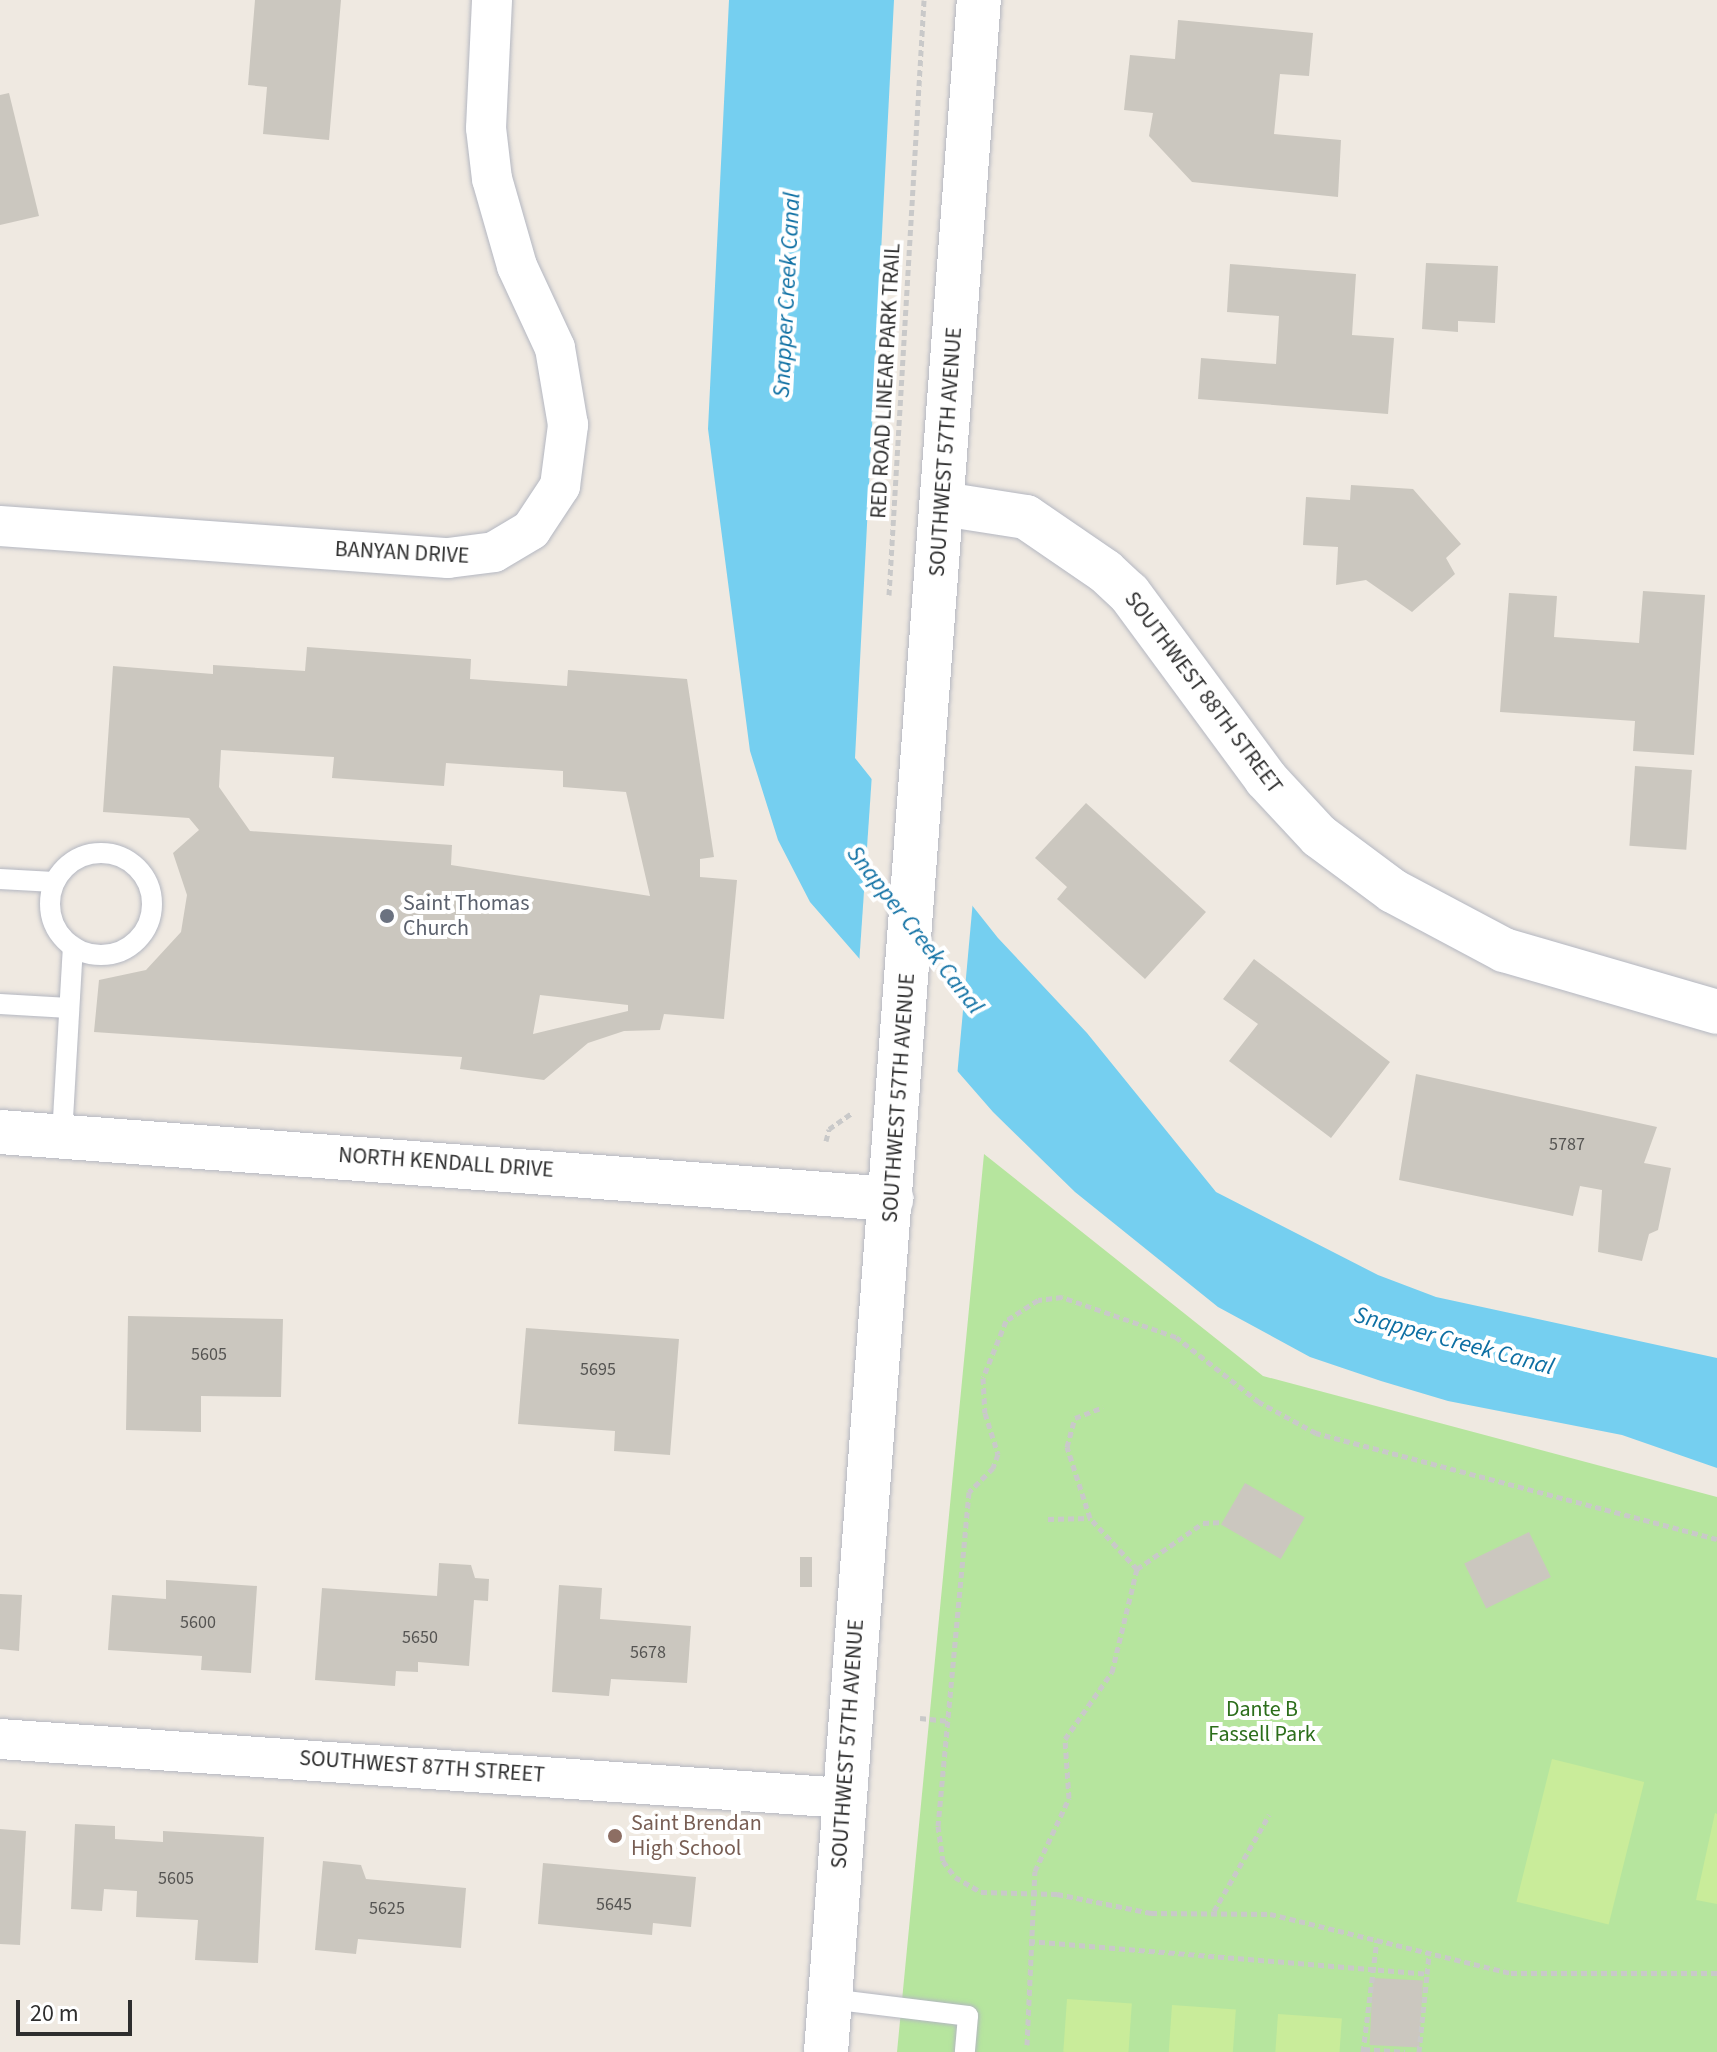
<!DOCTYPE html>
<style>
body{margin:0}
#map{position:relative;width:1717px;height:2052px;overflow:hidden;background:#efe9e1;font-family:"Source Sans 3",sans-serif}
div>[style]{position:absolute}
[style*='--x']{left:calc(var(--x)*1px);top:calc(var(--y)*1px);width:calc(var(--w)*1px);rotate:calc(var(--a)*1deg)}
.green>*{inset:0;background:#b6e59e}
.pitch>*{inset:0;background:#c9ec9a;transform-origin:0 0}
.water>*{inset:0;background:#75cff0}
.pier>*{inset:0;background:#efe9e1}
.building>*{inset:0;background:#cbc7bf;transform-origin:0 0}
.path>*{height:5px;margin-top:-2.5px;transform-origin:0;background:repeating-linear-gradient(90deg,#c9c9c9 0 6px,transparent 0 10px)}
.roads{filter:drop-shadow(0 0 2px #b4b7c1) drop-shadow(0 0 2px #b4b7c1)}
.lane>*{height:20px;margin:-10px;padding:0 10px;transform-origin:10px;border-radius:10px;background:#fff}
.lane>.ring{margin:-10px;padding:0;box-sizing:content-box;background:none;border:20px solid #fff;border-radius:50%}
.street>*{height:40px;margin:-20px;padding:0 20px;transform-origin:20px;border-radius:20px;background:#fff}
.secondary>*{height:44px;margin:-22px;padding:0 22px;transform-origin:22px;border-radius:22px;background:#fff}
.dots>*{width:22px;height:22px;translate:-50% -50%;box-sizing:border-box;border:4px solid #fff;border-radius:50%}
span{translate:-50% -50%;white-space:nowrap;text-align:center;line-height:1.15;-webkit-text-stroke:8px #fff;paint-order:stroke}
.number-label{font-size:18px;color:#555452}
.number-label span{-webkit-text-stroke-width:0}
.street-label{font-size:22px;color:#2e2e2e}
.worship-label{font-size:22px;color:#5b616d}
.left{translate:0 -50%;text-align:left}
.park-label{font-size:22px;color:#2c6e1b}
.education-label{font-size:22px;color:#785e54}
.water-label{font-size:24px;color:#0d6fa3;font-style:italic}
.scale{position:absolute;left:16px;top:2000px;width:116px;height:36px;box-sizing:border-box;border:4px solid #2e2e2e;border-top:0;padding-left:10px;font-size:24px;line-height:28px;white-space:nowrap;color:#2e2e2e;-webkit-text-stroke:6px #fff;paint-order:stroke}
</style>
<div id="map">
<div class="green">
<div style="clip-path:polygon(984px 1154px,1263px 1376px,1717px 1497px,1717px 2052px,897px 2052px)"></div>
</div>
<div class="pitch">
<div style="left:1552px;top:1759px;width:95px;height:147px;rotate:14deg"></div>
<div style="clip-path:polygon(1715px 1813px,1717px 1814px,1717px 1904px,1696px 1900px)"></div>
<div style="left:1067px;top:1999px;width:65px;height:53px;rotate:4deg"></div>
<div style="left:1172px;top:2005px;width:64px;height:47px;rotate:4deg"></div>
<div style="left:1278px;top:2014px;width:64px;height:38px;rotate:4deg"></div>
</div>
<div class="water">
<div style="clip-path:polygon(729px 0,894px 0,855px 758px,998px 938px,1087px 1033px,1216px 1192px,1378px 1275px,1436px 1297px,1717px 1358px,1717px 1468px,1622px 1435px,1448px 1401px,1381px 1381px,1310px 1357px,1218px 1307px,1075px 1192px,993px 1112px,810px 902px,778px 840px,750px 751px,708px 429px)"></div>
</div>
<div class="pier">
<div style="clip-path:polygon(872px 774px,973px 900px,957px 1077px,859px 965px)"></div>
</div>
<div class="building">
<div style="clip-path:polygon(255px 0,341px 0,329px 140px,263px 134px,267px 87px,248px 85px)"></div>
<div style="clip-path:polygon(1178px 20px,1313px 33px,1309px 76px,1280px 74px,1274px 134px,1341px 140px,1338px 197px,1192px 182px,1149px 136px,1153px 113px,1124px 110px,1130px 55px,1175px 59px)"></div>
<div style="clip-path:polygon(9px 93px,39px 216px,0 225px,0 95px)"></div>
<div style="clip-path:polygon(1426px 263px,1498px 266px,1495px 323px,1458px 321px,1458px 332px,1422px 329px)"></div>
<div style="clip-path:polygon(1230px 264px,1356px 274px,1352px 335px,1394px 338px,1388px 414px,1198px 399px,1201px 358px,1276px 364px,1279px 316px,1227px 312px)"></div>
<div style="clip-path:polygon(1351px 485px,1413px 489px,1461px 544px,1446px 558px,1455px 574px,1412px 612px,1366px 580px,1336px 585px,1338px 547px,1303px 545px,1306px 497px,1350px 500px)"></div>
<div style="clip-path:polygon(1643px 591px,1705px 595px,1694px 755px,1633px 751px,1635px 721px,1500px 712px,1509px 593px,1557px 596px,1554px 637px,1639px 643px)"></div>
<div style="clip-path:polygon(evenodd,307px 647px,471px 659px,470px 679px,567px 686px,568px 670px,687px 679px,714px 857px,700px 859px,700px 877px,737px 880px,724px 1019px,664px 1014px,660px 1030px,624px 1031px,588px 1043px,544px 1080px,460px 1069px,462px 1057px,94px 1032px,99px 980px,146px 970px,181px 932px,187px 895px,173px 853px,199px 830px,189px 818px,103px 812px,113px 666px,213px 674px,213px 665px,305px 671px,307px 647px,221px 750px,334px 757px,332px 778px,444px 786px,446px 763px,563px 771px,563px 787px,626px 792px,650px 896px,451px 865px,452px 845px,250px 831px,219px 787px,221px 750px,307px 647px,540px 995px,628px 1005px,628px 1011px,533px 1034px,540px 995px)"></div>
<div style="left:1635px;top:766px;width:57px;height:80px;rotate:4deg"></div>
<div style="clip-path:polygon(1086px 803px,1206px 912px,1145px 979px,1057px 899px,1067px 887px,1035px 858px)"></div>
<div style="clip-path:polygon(1254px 959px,1390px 1062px,1331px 1138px,1229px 1061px,1258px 1024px,1223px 999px)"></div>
<div style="clip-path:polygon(1416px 1074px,1657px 1127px,1644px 1163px,1671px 1168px,1658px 1230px,1649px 1234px,1642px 1261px,1598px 1252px,1602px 1190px,1580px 1186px,1573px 1216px,1399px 1180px)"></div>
<div style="clip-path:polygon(128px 1316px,283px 1319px,281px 1397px,201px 1396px,201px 1432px,126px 1430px)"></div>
<div style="clip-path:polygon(526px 1328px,679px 1339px,670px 1455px,614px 1451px,615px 1431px,518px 1424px)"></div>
<div style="left:1245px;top:1483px;width:69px;height:48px;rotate:30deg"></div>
<div style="left:1529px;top:1532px;width:50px;height:72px;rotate:64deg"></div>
<div style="left:800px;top:1557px;width:12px;height:30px"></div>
<div style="clip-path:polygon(439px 1563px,471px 1565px,475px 1578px,489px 1579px,488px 1601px,474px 1600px,469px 1666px,418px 1662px,418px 1672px,396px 1671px,395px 1686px,315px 1680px,322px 1588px,437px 1596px)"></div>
<div style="clip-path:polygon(166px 1580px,257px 1586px,251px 1673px,201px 1670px,202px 1656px,108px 1650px,112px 1595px,166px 1599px)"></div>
<div style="clip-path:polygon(559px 1585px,602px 1588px,600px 1619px,691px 1626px,687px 1683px,611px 1679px,609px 1696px,552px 1692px)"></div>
<div style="clip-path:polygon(0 1594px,22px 1595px,19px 1651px,0 1649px)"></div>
<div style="clip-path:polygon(75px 1824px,115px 1826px,115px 1839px,163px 1842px,163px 1831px,264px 1837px,258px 1963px,195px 1960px,198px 1920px,136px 1917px,137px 1891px,104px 1889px,102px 1911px,71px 1909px)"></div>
<div style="clip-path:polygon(0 1829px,26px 1831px,20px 1945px,0 1944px)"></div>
<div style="clip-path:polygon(323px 1861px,361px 1865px,366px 1879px,466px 1888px,461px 1948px,358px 1939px,356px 1954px,315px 1950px)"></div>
<div style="clip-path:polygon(543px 1863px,696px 1877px,691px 1927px,653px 1923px,652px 1935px,538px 1924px)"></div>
<div style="left:1373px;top:1978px;width:50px;height:67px;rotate:3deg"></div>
</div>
<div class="path">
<div style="--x:889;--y:595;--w:596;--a:-86.63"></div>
<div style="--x:826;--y:1141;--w:12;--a:-76"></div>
<div style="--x:829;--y:1129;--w:29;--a:-35"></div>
<div style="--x:1048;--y:1519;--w:42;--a:-1.4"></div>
<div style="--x:1717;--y:1539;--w:415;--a:-165.2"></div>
<div style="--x:1316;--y:1433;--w:65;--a:-151.5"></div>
<div style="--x:1259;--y:1402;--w:105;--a:-141.9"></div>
<div style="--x:1176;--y:1337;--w:121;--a:-160.7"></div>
<div style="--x:1062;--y:1297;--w:24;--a:173"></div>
<div style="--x:1038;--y:1300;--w:38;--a:147"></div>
<div style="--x:1006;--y:1321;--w:61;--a:112"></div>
<div style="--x:983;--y:1378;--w:35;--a:87"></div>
<div style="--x:985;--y:1413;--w:43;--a:72.4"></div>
<div style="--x:998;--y:1454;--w:15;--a:110"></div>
<div style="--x:993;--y:1468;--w:34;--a:135"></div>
<div style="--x:969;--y:1492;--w:335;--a:95.3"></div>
<div style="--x:938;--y:1826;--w:35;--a:82"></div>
<div style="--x:943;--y:1861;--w:20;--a:53"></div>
<div style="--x:955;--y:1877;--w:30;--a:30"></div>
<div style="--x:981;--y:1892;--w:76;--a:1.5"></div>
<div style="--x:1057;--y:1894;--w:96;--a:11.4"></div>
<div style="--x:1151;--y:1913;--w:119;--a:0.5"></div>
<div style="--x:1270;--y:1914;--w:248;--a:13.8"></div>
<div style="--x:1511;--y:1973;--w:206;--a:0"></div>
<div style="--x:1137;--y:1569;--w:80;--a:-34.9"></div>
<div style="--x:1203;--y:1523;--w:20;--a:-3"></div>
<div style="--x:920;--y:1718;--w:29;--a:6"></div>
<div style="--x:1214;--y:1911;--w:111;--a:-60.2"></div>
<div style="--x:1029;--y:1941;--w:399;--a:4.7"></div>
<div style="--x:1427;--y:1974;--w:20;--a:-84"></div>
<div style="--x:1027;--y:2045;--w:174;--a:-87.4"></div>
<div style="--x:1035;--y:1871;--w:81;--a:-65"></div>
<div style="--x:1069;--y:1798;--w:59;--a:-93.9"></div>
<div style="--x:1065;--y:1739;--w:82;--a:-55"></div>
<div style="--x:1112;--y:1672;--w:106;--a:-76.4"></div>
<div style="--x:1137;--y:1569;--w:69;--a:-132.7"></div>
<div style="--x:1090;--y:1518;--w:75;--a:-107.9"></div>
<div style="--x:1067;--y:1447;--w:30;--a:-75"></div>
<div style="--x:1075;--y:1418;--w:30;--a:-21"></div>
<div style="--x:1364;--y:2049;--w:41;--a:4.2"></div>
<div style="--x:1363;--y:2052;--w:113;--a:-82.9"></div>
<div style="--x:1419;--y:2052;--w:78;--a:-84.1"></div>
</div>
<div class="roads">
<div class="lane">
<div class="ring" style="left:50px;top:853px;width:82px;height:82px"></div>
<div style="--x:0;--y:879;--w:54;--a:3.2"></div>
<div style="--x:0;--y:1004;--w:69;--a:3.3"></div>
<div style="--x:62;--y:1136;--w:190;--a:-86.7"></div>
<div style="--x:830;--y:1999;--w:139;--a:7"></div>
<div style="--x:968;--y:2016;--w:36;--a:95"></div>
</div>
<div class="street">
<div style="--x:0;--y:526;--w:449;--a:4.1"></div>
<div style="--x:448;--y:558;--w:46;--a:-7.4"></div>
<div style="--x:494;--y:552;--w:43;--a:-30.7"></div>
<div style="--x:531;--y:530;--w:53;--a:-56.6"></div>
<div style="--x:560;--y:486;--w:62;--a:-82.5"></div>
<div style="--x:568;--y:425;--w:78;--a:-99.6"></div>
<div style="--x:555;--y:348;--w:90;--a:-114.9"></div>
<div style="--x:517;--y:266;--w:91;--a:-106"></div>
<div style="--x:492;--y:179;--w:51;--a:-96.7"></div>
<div style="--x:486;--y:128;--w:128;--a:-87.3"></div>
<div style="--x:0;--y:1739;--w:845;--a:4"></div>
</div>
<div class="secondary">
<div style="--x:943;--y:504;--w:84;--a:8.9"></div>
<div style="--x:1026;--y:517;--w:96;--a:34.4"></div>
<div style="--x:1105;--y:571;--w:33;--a:43"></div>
<div style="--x:1129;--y:593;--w:231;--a:53.6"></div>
<div style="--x:1266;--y:779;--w:78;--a:47.1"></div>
<div style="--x:1319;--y:836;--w:92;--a:36.6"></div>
<div style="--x:1393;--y:891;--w:126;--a:28"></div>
<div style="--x:1504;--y:950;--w:222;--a:16.2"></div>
<div style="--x:0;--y:1132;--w:894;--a:4.3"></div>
<div style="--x:826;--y:2052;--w:2058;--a:-85.74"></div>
</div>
</div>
<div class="dots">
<div style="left:387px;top:916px;background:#6b7280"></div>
<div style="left:615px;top:1836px;background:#8d6e63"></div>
</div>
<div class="number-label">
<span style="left:1567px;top:1145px">5787</span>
<span style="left:209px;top:1355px">5605</span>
<span style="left:598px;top:1370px">5695</span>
<span style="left:198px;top:1623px">5600</span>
<span style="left:420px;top:1638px">5650</span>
<span style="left:648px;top:1653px">5678</span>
<span style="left:176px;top:1879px">5605</span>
<span style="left:614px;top:1905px">5645</span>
<span style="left:387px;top:1909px">5625</span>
</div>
<div class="street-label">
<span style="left:886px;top:381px;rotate:-87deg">RED ROAD LINEAR PARK TRAIL</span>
<span style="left:946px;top:452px;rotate:-86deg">SOUTHWEST 57TH AVENUE</span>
<span style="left:402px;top:553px;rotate:3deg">BANYAN DRIVE</span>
<span style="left:1203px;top:693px;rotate:53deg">SOUTHWEST 88TH STREET</span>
<span style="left:899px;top:1098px;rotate:-86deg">SOUTHWEST 57TH AVENUE</span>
<span style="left:446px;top:1163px;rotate:4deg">NORTH KENDALL DRIVE</span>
<span style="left:848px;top:1744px;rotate:-86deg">SOUTHWEST 57TH AVENUE</span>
<span style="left:422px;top:1767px;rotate:4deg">SOUTHWEST 87TH STREET</span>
</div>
<div class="worship-label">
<span class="left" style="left:403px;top:916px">Saint Thomas<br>Church</span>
</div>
<div class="park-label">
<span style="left:1262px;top:1722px">Dante B<br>Fassell Park</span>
</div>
<div class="education-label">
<span class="left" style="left:631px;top:1836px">Saint Brendan<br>High School</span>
</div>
<div class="water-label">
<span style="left:787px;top:295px;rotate:-87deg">Snapper Creek Canal</span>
<span style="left:915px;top:930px;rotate:52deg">Snapper Creek Canal</span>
<span style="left:1454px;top:1341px;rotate:15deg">Snapper Creek Canal</span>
</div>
<div class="scale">20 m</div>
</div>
